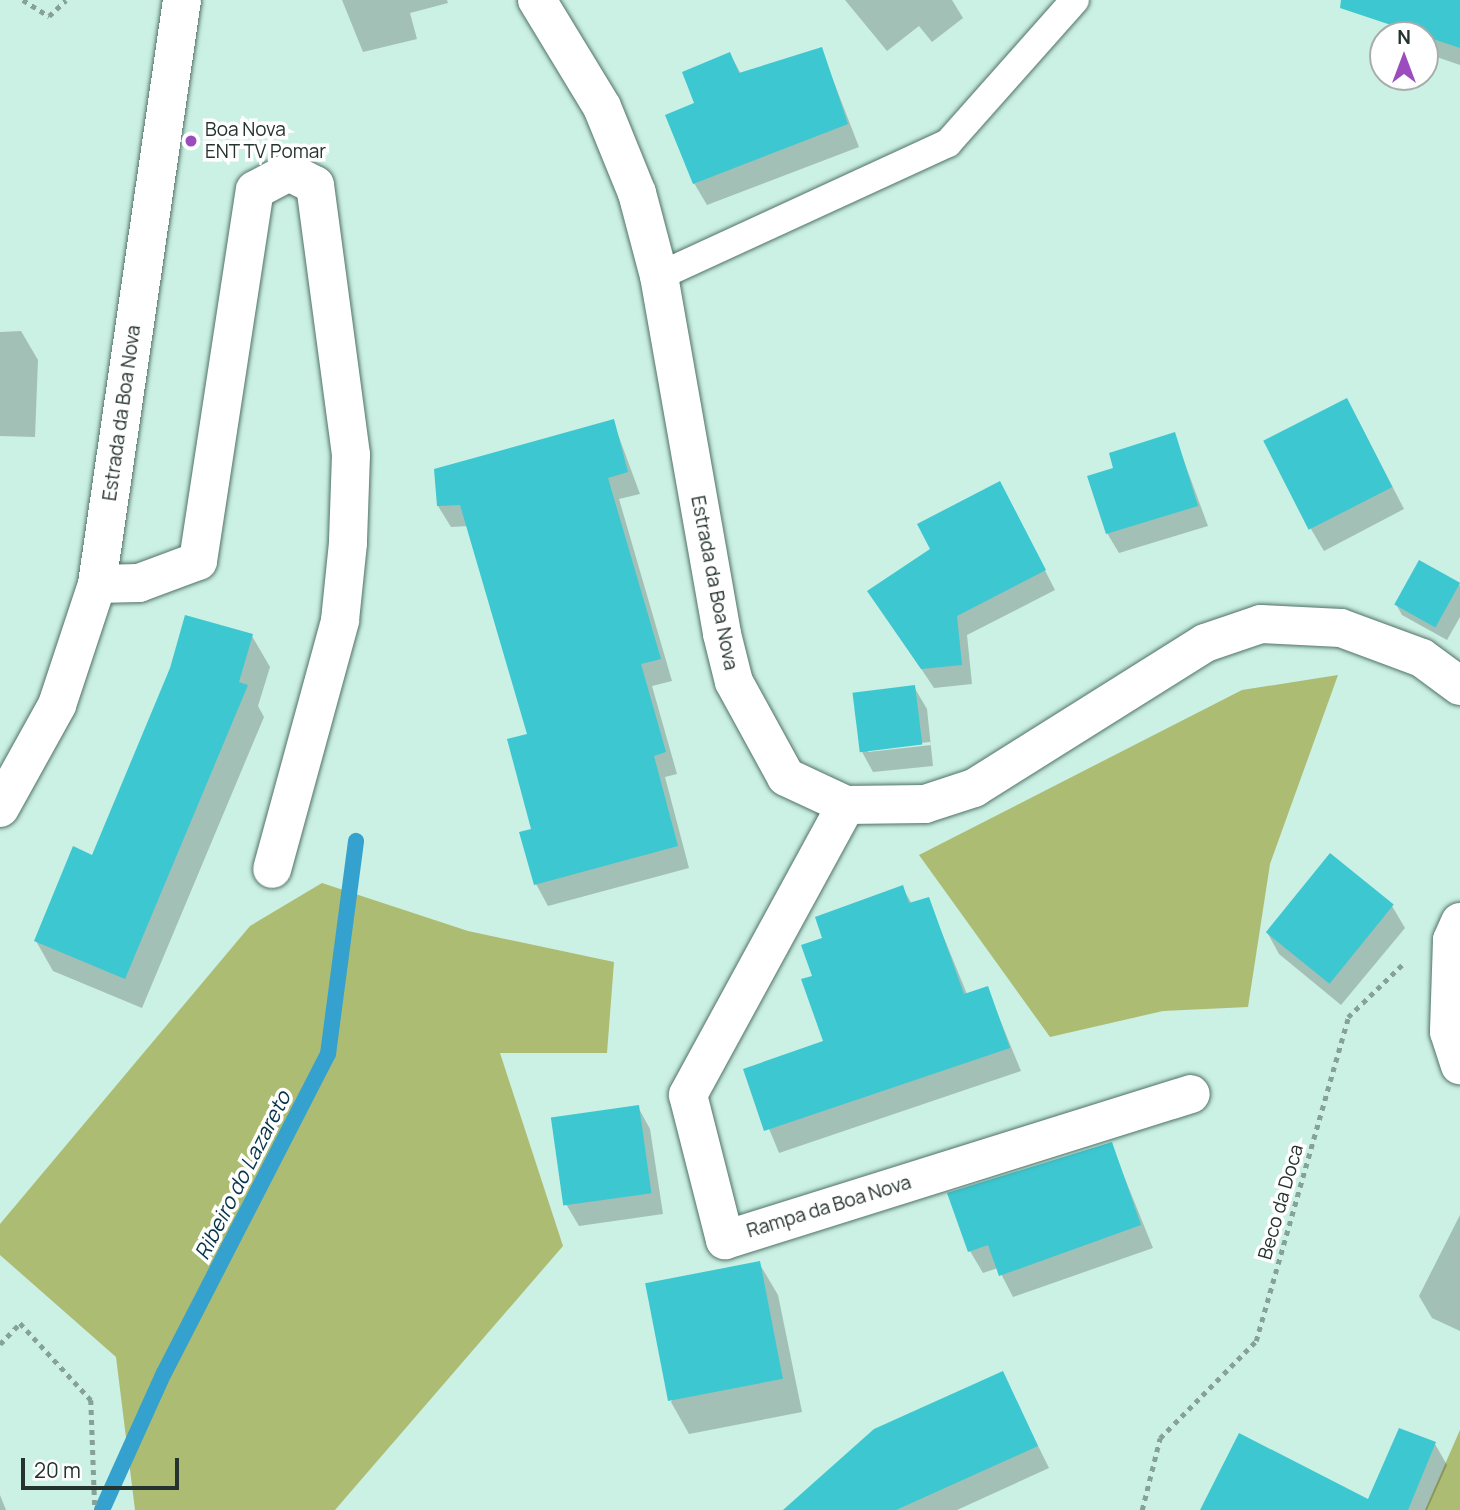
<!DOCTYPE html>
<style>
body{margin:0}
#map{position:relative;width:1460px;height:1510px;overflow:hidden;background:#cbf0e4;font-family:Manrope,sans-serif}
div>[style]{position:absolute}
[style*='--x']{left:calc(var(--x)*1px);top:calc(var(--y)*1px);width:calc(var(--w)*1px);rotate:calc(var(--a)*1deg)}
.green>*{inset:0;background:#adbc73}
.shadow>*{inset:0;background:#0003}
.stream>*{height:16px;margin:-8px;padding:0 8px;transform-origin:8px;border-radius:8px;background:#35a1ce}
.building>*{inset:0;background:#3cc7d1;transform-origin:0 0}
.path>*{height:4.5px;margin-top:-2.25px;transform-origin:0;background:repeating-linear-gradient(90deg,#86a198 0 5px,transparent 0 10px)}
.roads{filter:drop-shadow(0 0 2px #517268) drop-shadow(0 0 2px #517268)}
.service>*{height:28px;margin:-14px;padding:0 14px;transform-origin:14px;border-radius:14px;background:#fff}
.minor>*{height:38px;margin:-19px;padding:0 19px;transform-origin:19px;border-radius:19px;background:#fff}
.secondary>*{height:38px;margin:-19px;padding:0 19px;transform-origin:19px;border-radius:19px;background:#fff}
.dots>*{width:19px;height:19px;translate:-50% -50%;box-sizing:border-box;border:4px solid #fff;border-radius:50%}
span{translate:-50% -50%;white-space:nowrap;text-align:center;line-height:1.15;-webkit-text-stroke:7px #fff;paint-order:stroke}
.poi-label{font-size:19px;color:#25332e}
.left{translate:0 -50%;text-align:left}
.street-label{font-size:19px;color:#25332e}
.water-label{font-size:21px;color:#043447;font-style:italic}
.north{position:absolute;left:1369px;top:21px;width:70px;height:70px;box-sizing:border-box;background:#fff;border:2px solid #a8adab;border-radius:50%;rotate:0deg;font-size:19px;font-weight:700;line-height:28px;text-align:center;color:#25332e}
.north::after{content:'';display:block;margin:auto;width:24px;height:32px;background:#9b4dbe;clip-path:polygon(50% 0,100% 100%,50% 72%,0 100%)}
.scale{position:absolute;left:21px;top:1458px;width:158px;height:32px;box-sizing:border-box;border:4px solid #25332e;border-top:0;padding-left:9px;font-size:21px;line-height:24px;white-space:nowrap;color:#25332e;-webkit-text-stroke:5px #fff;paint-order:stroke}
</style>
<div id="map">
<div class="green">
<div style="clip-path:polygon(1338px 675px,1270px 864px,1248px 1007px,1163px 1011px,1050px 1037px,919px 855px,1242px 690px)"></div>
<div style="clip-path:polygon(322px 883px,468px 931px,614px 962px,607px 1053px,500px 1053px,563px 1246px,335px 1510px,135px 1510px,116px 1357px,0 1255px,0 1224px,250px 926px)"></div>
<div style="clip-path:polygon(1460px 1430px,1460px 1510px,1425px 1510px)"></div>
</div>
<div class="shadow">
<div style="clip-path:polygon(342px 0,447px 0,448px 3px,410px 13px,417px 39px,363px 52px)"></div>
<div style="clip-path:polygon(845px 0,952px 0,963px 18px,932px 42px,919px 26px,887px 51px)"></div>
<div style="clip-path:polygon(1419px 0,1460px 2px,1460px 65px,1425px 53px,1425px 35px,1412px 35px)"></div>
<div style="clip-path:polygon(821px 49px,859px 147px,707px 205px,694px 183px,696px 104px,730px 54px,741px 74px)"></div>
<div style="clip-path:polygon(21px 331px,38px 360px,35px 437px,0 436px,0 332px)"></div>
<div style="clip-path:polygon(613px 421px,640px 494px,619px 499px,672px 681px,652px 686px,677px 774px,665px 777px,689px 868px,548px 906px,536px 884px,529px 735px,468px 526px,451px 527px,438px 506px)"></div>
<div style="clip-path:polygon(1359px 422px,1404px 509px,1324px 551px,1311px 529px)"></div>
<div style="clip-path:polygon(1174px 434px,1208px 526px,1119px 553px,1107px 533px,1116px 469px)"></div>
<div style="clip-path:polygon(1010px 502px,1055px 590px,967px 635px,972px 684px,934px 688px,869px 591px)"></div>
<div style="clip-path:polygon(1420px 563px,1460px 585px,1460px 617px,1447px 640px,1402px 615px,1396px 604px)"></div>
<div style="clip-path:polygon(252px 636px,270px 667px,258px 706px,264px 717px,142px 1008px,53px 971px,36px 941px)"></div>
<div style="clip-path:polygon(evenodd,914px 687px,927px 709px,933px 766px,873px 772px,861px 750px,914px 687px,930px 742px,931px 745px,868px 752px,868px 748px,930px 742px)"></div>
<div style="clip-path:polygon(902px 887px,912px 904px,928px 899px,967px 994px,987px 988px,1021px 1071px,779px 1153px,745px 1070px,826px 1043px,815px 977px,824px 939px)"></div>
<div style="clip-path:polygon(1392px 906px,1405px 928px,1341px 1005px,1279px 954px,1267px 932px)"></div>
<div style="clip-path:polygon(638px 1107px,650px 1129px,663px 1214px,579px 1226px,566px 1204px)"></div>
<div style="clip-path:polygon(1111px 1144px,1153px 1248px,1013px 1297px,998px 1268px,983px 1273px,970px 1251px)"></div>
<div style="clip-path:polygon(1460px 1215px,1460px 1331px,1432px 1318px,1419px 1296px)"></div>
<div style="clip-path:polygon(759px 1263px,778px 1295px,802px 1412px,689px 1434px,671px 1402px)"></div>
<div style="clip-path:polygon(1002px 1373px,1049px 1468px,957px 1510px,786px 1510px)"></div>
<div style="clip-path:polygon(1435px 1444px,1447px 1465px,1427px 1510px,1202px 1510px,1369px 1502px)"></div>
<div style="clip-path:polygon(0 1495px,6px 1510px,0 1510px)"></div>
</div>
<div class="stream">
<div style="--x:102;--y:1510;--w:150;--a:-65.7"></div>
<div style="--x:164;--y:1373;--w:359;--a:-62.8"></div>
<div style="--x:328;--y:1054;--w:215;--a:-82.5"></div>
</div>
<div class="building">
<div style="clip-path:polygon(1341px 0,1460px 0,1460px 48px,1340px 8px)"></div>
<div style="clip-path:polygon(822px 47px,848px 124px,693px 184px,665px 115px,694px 103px,682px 72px,730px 52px,739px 73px)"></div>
<div style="left:1347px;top:398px;width:100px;height:94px;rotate:63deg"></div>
<div style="clip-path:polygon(614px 419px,628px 472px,608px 478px,661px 659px,641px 664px,666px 752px,654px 756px,678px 846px,534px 885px,519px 832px,531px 829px,507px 739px,527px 734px,460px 505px,437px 506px,434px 469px)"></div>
<div style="clip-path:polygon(1175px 432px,1198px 506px,1106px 534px,1087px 476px,1113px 468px,1109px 453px)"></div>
<div style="clip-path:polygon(1000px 481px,1046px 570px,957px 616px,962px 665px,921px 669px,867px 591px,930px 549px,917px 524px)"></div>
<div style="left:1419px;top:560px;width:47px;height:51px;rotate:29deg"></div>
<div style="clip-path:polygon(185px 615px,253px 634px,239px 682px,248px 685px,125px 979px,34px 941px,73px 846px,92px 855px,170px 668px)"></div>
<div style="left:915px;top:685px;width:60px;height:63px;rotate:83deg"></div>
<div style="left:1330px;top:853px;width:82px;height:102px;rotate:39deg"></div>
<div style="clip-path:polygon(903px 885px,909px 903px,929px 897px,964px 994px,988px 986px,1010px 1048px,764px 1131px,743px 1069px,823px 1041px,801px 979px,812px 976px,801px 945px,822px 938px,815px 917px)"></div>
<div style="left:639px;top:1105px;width:89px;height:89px;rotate:82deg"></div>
<div style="clip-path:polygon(1112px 1142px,1141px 1225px,999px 1276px,988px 1245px,968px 1252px,947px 1193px)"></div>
<div style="left:760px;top:1261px;width:120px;height:117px;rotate:79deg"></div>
<div style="clip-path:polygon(1003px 1371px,1038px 1446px,896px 1510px,783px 1510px,874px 1429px)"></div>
<div style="clip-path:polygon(1399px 1428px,1436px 1442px,1408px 1510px,1200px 1510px,1239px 1433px,1368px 1499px)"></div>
</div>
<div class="path">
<div style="--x:23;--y:0;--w:31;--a:32"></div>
<div style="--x:49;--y:16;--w:23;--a:-43"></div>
<div style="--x:0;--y:1344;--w:29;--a:-46"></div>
<div style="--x:20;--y:1323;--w:105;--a:47.3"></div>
<div style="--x:91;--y:1400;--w:110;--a:87.9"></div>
<div style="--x:1142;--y:1510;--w:74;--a:-76"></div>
<div style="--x:1160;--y:1438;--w:136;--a:-45.3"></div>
<div style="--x:1256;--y:1341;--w:337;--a:-74.1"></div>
<div style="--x:1348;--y:1017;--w:78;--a:-44"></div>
</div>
<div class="roads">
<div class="service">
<div style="--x:659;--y:276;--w:318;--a:-24.7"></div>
<div style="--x:948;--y:143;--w:191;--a:-48.4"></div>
</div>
<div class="minor">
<div style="--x:97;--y:584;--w:42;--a:-1.4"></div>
<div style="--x:139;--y:583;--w:63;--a:-20.4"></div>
<div style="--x:198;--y:561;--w:375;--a:-81.3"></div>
<div style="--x:255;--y:190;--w:38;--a:-28"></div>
<div style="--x:289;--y:172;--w:29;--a:27"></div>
<div style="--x:315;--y:185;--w:272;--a:82.4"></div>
<div style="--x:351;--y:455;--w:88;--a:92"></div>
<div style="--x:348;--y:543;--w:78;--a:95.9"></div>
<div style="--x:340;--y:621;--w:257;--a:105.3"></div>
<div style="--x:846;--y:805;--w:330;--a:118.6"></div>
<div style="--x:688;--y:1095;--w:150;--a:75.7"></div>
<div style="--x:725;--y:1240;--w:488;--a:-17.4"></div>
<div style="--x:1460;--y:922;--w:20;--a:114"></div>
<div style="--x:1452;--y:940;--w:92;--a:91.9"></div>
<div style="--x:1449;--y:1032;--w:35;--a:72"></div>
</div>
<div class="secondary">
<div style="--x:537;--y:0;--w:125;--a:58.7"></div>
<div style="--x:602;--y:107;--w:93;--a:67.9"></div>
<div style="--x:637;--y:193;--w:86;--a:75.2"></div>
<div style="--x:659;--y:276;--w:364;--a:80"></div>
<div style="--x:722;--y:634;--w:49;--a:76"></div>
<div style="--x:734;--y:682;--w:108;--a:61.3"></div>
<div style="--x:786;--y:777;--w:66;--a:25"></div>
<div style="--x:846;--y:805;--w:79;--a:-0.7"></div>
<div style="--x:925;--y:804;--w:52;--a:-18.1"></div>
<div style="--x:974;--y:788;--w:273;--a:-32.1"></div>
<div style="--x:1205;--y:643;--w:59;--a:-18.7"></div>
<div style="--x:1261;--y:624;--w:80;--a:2.9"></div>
<div style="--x:1341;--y:628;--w:86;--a:20.3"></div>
<div style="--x:1422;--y:658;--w:47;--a:36.4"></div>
<div style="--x:0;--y:808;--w:118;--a:-61"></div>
<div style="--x:57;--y:705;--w:127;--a:-71.7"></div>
<div style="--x:97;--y:584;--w:590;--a:-81.72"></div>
</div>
</div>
<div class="dots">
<div style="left:191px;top:141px;background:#9b4dbe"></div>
</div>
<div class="poi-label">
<span class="left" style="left:205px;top:141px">Boa Nova<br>ENT TV Pomar</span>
</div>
<div class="street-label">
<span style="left:122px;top:413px;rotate:-82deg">Estrada da Boa Nova</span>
<span style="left:714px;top:583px;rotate:79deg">Estrada da Boa Nova</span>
<span style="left:1281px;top:1202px;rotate:-74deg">Beco da Doca</span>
<span style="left:829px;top:1207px;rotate:-17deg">Rampa da Boa Nova</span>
</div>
<div class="water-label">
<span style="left:242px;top:1175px;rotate:-63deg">Ribeiro do Lazareto</span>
</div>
<div class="north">N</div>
<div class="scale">20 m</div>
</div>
